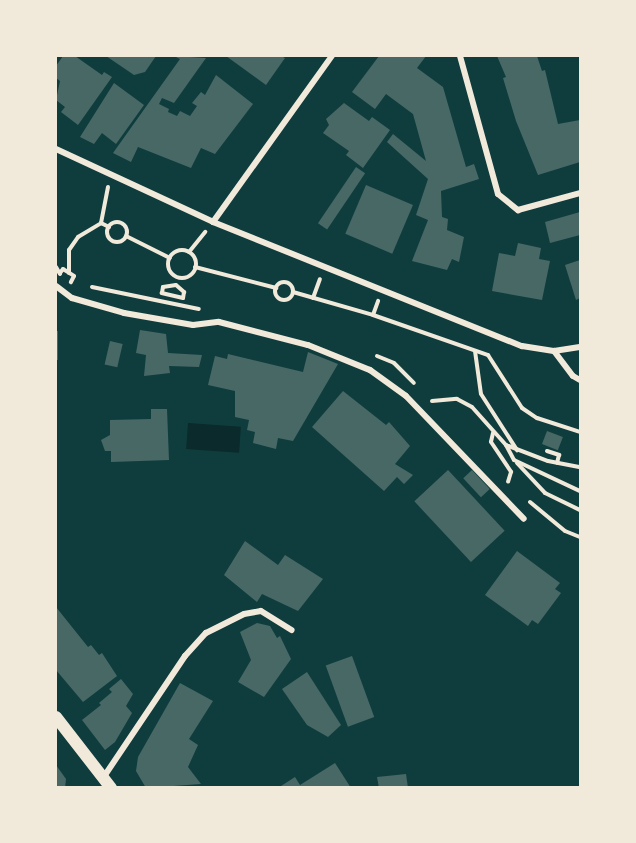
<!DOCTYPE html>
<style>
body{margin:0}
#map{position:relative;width:636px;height:843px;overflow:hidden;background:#0f3d3e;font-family:Mulish,sans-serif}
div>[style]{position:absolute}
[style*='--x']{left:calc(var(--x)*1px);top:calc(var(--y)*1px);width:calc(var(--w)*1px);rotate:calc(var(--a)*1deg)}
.water>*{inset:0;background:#0a2a2b;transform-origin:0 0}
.building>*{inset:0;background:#486865;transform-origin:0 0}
.path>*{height:4px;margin:-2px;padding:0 2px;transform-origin:2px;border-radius:2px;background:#f1e9da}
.path>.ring{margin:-2px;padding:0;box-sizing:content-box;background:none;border:4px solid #f1e9da;border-radius:50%}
.minor>*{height:6px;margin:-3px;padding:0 3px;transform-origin:3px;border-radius:3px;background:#f1e9da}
.secondary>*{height:12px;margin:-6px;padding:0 6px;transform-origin:6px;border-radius:6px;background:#f1e9da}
span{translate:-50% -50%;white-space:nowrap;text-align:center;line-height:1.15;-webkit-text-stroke:6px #f1e9da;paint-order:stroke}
.frame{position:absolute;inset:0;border:57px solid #f1e9da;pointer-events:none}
</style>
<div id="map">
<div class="water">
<div style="left:188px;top:423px;width:53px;height:26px;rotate:4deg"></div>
</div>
<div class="building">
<div style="clip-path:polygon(63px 56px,75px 56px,102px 75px,104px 72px,112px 77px,78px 125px,61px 112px,65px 107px,56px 100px,60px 81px,56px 78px,56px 66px)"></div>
<div style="clip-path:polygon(106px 56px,156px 56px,145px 72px,134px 75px)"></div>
<div style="clip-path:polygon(174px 56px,206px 58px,174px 103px,162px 98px,159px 104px,169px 109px,168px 112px,177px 116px,180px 111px,190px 116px,197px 106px,192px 103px,201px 92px,205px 95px,216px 75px,253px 104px,215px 154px,201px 148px,191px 168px,138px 147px,131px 162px,113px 153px,180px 59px)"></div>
<div style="clip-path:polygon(226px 56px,281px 56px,285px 58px,266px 85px)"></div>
<div style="clip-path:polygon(379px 56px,426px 56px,417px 68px,443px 87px,466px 167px,474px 164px,479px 179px,441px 191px,442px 217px,448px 219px,447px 230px,464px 237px,459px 262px,452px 259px,447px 270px,412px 261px,428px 220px,416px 215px,428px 179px,387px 142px,393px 134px,426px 161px,413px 114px,386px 94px,375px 109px,352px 92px)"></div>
<div style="clip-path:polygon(497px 56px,537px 56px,542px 71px,545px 70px,558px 124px,580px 120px,580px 162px,538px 175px,516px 121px,503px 78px,506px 77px)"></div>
<div style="clip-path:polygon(114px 83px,144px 105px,116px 144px,102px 133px,94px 144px,80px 137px)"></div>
<div style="clip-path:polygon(344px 103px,369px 121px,372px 117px,390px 130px,363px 168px,346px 155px,349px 151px,323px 133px,329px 125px,326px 119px)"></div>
<div style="left:356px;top:167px;width:11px;height:68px;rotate:34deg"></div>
<div style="left:366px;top:185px;width:51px;height:53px;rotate:23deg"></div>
<div style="clip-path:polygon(580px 212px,580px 235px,550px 243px,545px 222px)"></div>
<div style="clip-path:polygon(518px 243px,541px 248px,539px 259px,550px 261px,542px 300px,492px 291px,499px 253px,515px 256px)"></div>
<div style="clip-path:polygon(580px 260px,580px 298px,576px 300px,565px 265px)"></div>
<div style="clip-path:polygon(140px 330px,166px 334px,168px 353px,202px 355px,199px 367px,169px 366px,170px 373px,144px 376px,146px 355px,136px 353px)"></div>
<div style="left:56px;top:331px;width:2px;height:29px"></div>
<div style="left:110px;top:341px;width:13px;height:24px;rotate:13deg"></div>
<div style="clip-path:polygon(308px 352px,338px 364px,293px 441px,278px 438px,276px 449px,253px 443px,255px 432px,247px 430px,249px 420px,235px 417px,235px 391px,208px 385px,215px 356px,227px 359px,228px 354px,303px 372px)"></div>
<div style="clip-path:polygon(343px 391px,386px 425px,389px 422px,410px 446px,395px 464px,413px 475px,404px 484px,397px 477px,384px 491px,312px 427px)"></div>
<div style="clip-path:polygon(151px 409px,167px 409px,169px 460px,111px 462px,111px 451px,105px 451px,101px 440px,110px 435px,110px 420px,151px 419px)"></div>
<div style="left:547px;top:431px;width:17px;height:14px;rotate:21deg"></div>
<div style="left:448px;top:470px;width:83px;height:46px;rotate:47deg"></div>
<div style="left:472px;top:470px;width:26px;height:12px;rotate:47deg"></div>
<div style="clip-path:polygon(245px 541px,278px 565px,285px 555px,323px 579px,298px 611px,262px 594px,257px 602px,224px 575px)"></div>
<div style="clip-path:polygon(517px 551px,560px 583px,555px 589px,561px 593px,538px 624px,532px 620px,528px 626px,485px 595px)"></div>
<div style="clip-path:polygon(56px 607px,88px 647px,91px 645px,99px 655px,102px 653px,117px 676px,83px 702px,56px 670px)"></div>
<div style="clip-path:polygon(257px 623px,270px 626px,277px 638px,280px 636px,291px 659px,264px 697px,238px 682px,251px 660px,240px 632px)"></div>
<div style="left:352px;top:656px;width:65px;height:28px;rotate:70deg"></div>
<div style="clip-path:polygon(307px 672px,341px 725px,328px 737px,307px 725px,282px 689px)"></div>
<div style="clip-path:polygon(121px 679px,133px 694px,126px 706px,132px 713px,115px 742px,105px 750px,82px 720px,101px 705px,99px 703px,112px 692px,109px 689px)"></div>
<div style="clip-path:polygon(180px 683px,213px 701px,189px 739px,198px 745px,188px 767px,201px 784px,146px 788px,136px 771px,138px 757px)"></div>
<div style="clip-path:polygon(335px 763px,351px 788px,281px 786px,295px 777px,300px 785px)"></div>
<div style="clip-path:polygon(56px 765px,66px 779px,65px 788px,56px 788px)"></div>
<div style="clip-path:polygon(406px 774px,408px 788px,379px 788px,377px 777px)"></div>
</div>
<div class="path">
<div style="--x:108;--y:187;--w:37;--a:101"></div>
<div style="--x:101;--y:223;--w:9;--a:27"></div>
<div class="ring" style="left:107px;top:222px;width:16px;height:16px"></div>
<div style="--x:126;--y:236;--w:49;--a:26.6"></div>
<div class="ring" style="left:168px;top:250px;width:24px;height:24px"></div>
<div style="--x:189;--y:252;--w:26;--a:-51"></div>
<div style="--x:56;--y:267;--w:8;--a:60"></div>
<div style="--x:195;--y:267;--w:84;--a:14.5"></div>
<div style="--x:60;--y:273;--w:5;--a:-53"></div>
<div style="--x:63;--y:269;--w:13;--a:32"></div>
<div style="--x:74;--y:276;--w:7;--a:117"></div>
<div style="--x:69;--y:273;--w:23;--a:-90"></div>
<div style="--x:69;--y:250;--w:16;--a:-55"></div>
<div style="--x:78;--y:237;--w:27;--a:-31"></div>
<div class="ring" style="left:275px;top:282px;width:14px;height:14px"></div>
<div style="--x:176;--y:285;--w:11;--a:41"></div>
<div style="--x:184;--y:292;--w:6;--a:99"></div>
<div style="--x:183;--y:298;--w:22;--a:-167"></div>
<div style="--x:162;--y:293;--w:6;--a:-81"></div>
<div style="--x:163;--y:287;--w:13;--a:-9"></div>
<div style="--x:92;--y:287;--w:109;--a:11.6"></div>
<div style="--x:293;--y:292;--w:83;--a:16"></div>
<div style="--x:373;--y:315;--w:122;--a:19.2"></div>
<div style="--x:488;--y:355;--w:63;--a:57.3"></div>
<div style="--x:522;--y:408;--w:18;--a:34"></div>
<div style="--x:537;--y:418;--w:45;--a:18"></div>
<div style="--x:313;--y:298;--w:20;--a:-70"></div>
<div style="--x:373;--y:315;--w:15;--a:-70"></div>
<div style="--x:475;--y:351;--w:43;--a:82.1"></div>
<div style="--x:481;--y:394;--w:67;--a:57.3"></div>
<div style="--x:377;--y:356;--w:18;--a:22"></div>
<div style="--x:394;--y:363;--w:28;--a:45"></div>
<div style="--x:432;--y:401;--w:25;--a:-5"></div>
<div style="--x:457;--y:399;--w:17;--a:28"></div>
<div style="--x:472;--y:407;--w:51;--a:48.2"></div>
<div style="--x:506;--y:445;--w:45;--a:20.9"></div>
<div style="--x:548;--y:461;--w:33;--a:11"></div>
<div style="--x:493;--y:433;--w:9;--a:103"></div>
<div style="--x:491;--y:442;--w:36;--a:56"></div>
<div style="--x:511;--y:472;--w:10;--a:107"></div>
<div style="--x:506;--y:445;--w:17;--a:62"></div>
<div style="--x:514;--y:460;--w:73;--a:25.2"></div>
<div style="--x:547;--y:451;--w:13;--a:18"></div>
<div style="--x:559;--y:455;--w:8;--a:104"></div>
<div style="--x:517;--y:463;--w:41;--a:47"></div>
<div style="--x:545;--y:493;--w:39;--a:26"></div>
<div style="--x:530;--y:502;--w:45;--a:39.6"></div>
<div style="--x:565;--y:531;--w:16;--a:22"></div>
</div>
<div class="minor">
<div style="--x:460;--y:56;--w:143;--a:74.6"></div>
<div style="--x:498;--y:194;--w:26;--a:39"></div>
<div style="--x:518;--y:210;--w:64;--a:-15.3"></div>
<div style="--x:56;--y:149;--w:173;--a:24.9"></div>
<div style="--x:213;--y:222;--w:333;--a:21.9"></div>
<div style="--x:522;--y:346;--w:32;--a:9"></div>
<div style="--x:554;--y:351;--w:26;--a:-9"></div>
<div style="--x:213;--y:222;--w:204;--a:-54.4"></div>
<div style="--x:56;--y:286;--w:20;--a:37"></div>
<div style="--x:72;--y:298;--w:54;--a:16.1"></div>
<div style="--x:124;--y:313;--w:70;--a:9.9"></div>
<div style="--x:193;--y:325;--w:26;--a:-7"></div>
<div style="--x:219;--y:322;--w:92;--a:14.5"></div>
<div style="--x:308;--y:345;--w:67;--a:22"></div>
<div style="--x:370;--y:370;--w:44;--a:35.8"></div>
<div style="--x:406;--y:396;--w:170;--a:46.2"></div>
<div style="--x:554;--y:351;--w:31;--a:53"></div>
<div style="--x:573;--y:376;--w:8;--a:30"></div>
<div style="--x:103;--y:778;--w:147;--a:-56.1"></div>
<div style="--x:185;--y:656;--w:31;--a:-48"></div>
<div style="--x:206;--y:633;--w:42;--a:-26.6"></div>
<div style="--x:244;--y:614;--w:17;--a:-10"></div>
<div style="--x:261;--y:611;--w:36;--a:32"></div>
</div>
<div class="secondary">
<div style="--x:56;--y:717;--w:90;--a:52.2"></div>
</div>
<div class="frame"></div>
</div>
